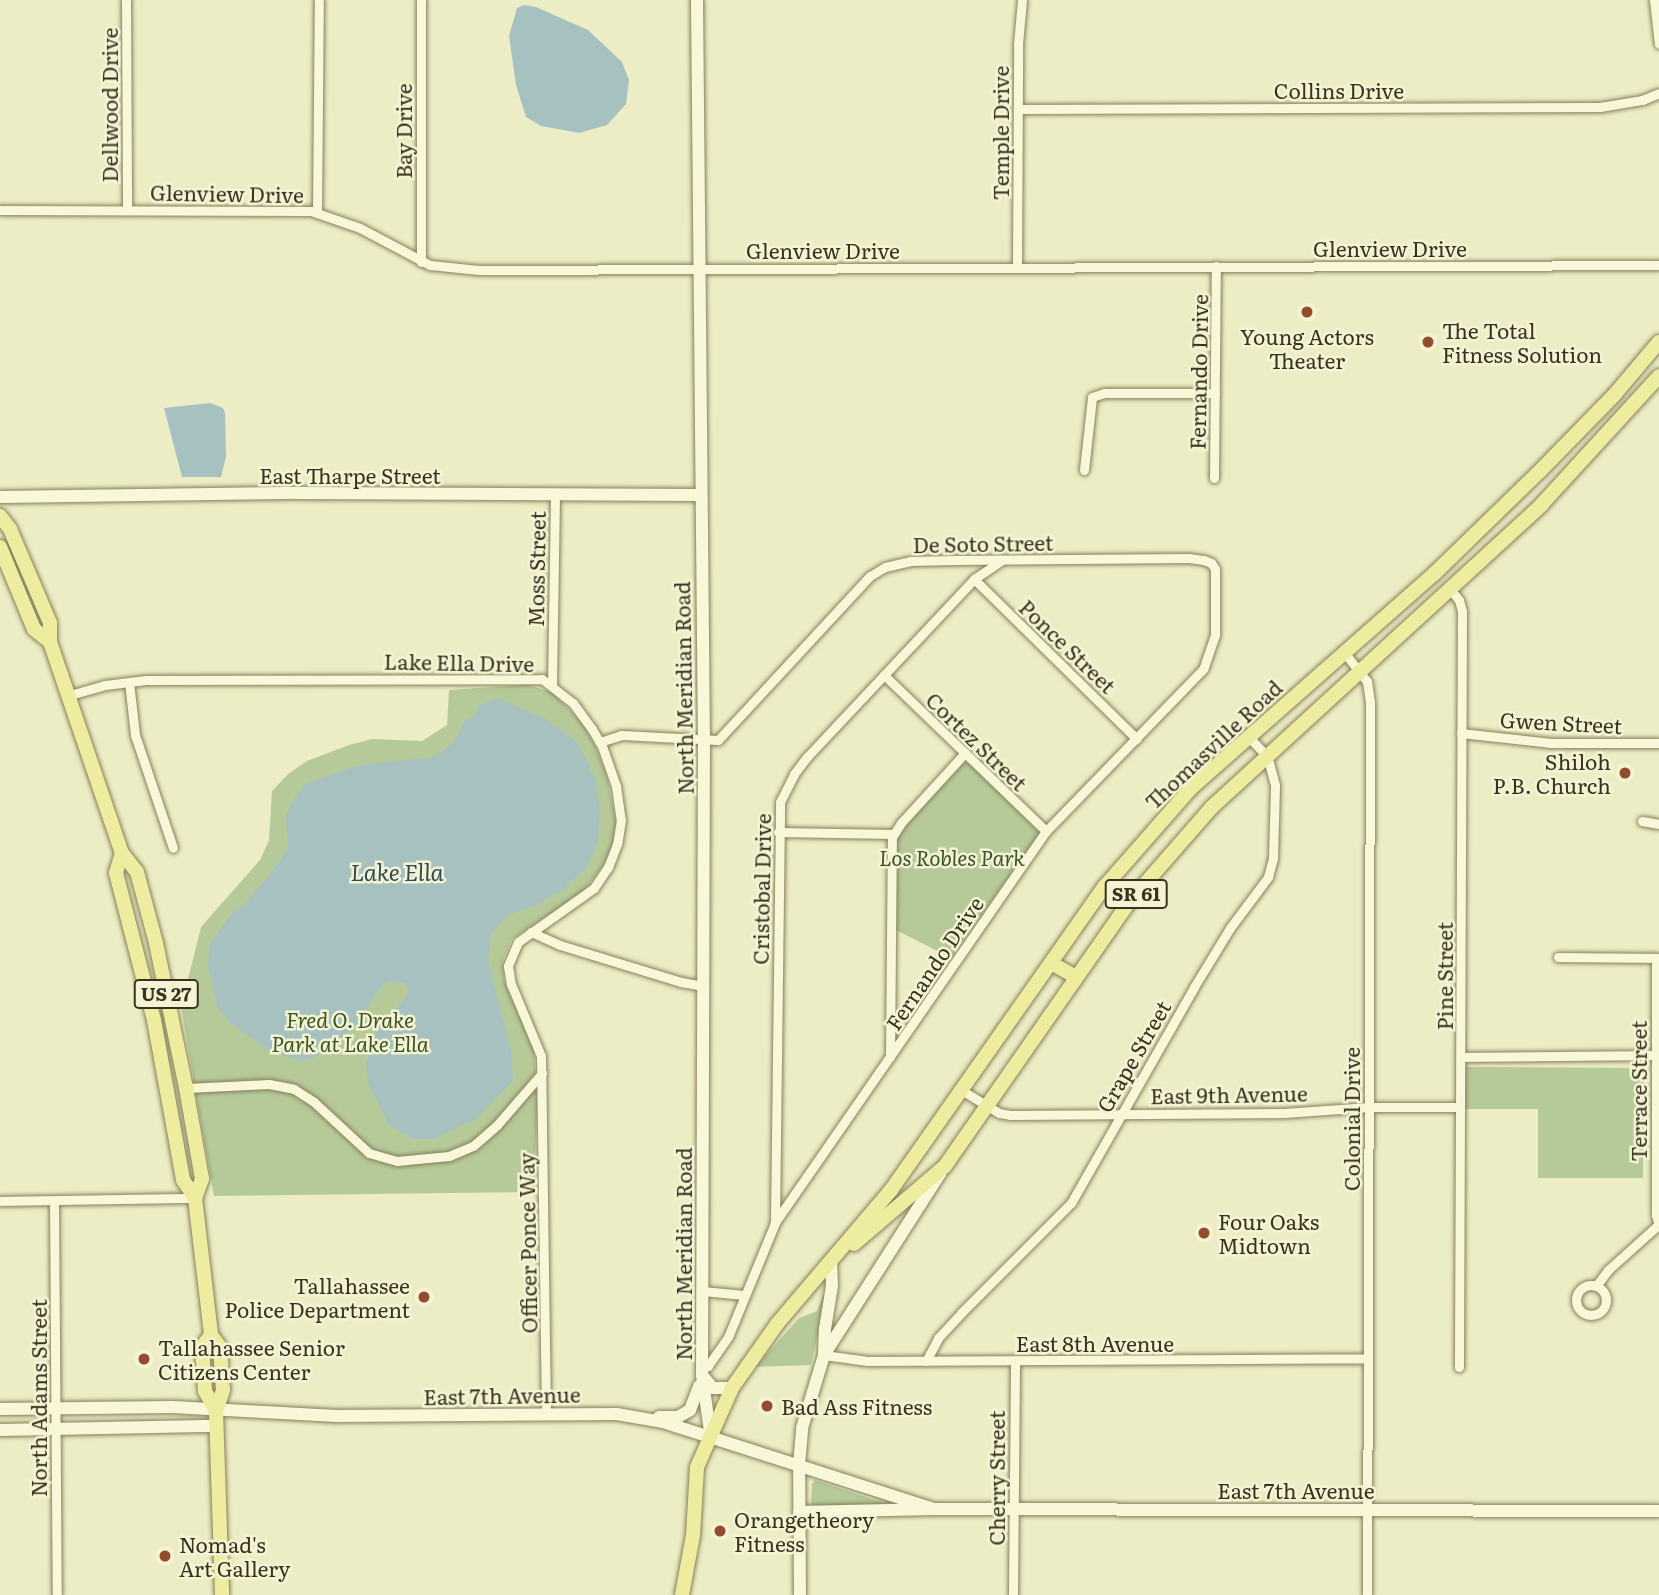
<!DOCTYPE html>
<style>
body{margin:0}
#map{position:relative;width:1659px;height:1595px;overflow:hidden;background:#ededc5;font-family:Literata,serif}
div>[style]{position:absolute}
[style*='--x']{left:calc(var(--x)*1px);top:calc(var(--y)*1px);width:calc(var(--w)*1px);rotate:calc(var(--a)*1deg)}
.green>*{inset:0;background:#b6ca99}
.water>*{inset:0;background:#a7c0c0}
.roads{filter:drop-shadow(0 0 2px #87805c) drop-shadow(0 0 2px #87805c)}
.street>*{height:9px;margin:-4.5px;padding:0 4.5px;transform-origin:4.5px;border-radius:4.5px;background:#f8f8d8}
.street>.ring{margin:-4.5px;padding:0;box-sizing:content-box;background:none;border:9px solid #f8f8d8;border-radius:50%}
.secondary>*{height:12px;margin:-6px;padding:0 6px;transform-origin:6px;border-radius:6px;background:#f8f8d8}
.primary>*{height:14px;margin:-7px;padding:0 7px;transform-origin:7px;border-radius:7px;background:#eeed9f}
.dots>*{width:19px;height:19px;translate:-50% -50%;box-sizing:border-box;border:4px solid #f4f4d4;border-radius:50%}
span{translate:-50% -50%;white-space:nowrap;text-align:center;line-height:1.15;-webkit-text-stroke:5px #f4f4d4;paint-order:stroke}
.shield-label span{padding:2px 5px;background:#f4f4d4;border:2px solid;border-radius:5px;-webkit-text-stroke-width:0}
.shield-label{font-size:19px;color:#38321f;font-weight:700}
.street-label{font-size:21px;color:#38321f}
.poi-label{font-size:21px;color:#38321f}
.left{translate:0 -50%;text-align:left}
.right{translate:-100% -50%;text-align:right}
.park-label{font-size:21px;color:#3b5326;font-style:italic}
.water-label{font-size:23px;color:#2f4d57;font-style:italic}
</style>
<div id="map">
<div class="green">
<div style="clip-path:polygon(527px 685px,552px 692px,582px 723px,594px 743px,607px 776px,616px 822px,612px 847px,602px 867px,583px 892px,512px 939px,503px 960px,504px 981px,534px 1048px,537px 1102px,534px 1192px,214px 1196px,181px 1007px,201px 927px,260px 860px,269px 840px,272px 791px,288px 774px,307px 761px,349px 745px,372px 739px,422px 741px,447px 725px,449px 690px)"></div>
<div style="clip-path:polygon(969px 763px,1040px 833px,951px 958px,894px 929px,894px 852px,899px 831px,960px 764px)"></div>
<div style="clip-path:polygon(1465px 1067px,1644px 1068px,1643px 1178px,1538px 1178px,1538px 1109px,1465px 1109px)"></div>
<div style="clip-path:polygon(823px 1296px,826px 1297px,811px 1365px,755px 1367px,799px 1318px,817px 1311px)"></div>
<div style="clip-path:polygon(815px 1480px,892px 1506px,816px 1506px,811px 1504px,812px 1484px)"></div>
</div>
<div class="water">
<div style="clip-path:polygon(524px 5px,536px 7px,588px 30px,622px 62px,629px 80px,626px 104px,607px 125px,579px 133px,541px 126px,526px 117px,516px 85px,509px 36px,517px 8px)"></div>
<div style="clip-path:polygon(210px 403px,223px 408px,225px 413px,226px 457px,221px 477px,182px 477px,164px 408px)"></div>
<div style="clip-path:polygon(497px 698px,546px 719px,576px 742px,590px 765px,589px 772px,595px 776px,600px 810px,598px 842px,587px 867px,562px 890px,534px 906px,508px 915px,491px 934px,488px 960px,511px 1051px,513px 1081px,476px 1119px,433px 1139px,414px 1139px,389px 1125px,369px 1086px,366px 1064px,379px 1026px,405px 998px,408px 989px,405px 983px,389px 982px,380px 988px,354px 1028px,313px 1058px,299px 1061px,267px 1049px,229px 1022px,218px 1008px,208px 966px,210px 944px,229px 917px,247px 902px,281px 860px,288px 847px,286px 816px,292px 802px,306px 784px,355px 766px,434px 757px,452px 744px,466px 720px,475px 715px,479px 706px)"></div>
</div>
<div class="roads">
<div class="street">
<div style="--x:126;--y:0;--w:210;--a:89.7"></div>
<div style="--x:421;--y:0;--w:262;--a:90"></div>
<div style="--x:1654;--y:0;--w:44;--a:83.5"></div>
<div style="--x:1018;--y:109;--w:582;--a:-0.2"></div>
<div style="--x:1600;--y:107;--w:43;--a:-9.5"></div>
<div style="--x:1642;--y:100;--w:18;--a:-22"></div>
<div style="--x:0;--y:210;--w:311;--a:0.2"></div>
<div style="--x:311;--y:211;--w:52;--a:19.1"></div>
<div style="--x:360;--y:228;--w:79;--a:27.9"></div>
<div style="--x:430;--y:265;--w:49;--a:5.8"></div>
<div style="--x:479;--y:270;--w:1180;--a:-0.24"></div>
<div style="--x:317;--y:212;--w:212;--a:-89.5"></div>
<div style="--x:1017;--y:267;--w:223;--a:-89.7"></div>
<div style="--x:1018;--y:44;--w:44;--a:-84.8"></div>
<div style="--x:1084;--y:470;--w:73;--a:-83.7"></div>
<div style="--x:1092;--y:397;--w:13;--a:-18"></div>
<div style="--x:1104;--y:393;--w:111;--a:0"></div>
<div style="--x:1214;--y:478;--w:212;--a:-89.5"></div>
<div style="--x:974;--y:579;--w:228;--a:44.5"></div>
<div style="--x:1450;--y:589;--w:14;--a:51"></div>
<div style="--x:1459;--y:600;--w:11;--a:75"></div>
<div style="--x:1462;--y:611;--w:756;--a:90.23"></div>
<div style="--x:1344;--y:652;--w:37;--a:52"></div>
<div style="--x:1367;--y:681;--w:21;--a:82"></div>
<div style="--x:1370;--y:702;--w:893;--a:90.19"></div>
<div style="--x:884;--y:675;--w:225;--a:43.9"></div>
<div style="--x:129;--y:682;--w:53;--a:83.5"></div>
<div style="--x:135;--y:735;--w:119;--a:71.4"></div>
<div style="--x:552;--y:686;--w:192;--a:-89.1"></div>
<div style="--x:70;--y:695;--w:36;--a:-16"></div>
<div style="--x:105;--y:685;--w:41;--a:-7"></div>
<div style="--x:146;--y:680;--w:396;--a:-0.1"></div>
<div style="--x:542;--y:679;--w:39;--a:38"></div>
<div style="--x:573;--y:703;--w:32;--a:54"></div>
<div style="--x:592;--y:729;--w:20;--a:60"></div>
<div style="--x:602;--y:746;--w:42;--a:70.7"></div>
<div style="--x:616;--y:786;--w:34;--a:82"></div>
<div style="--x:621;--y:820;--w:24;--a:99"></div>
<div style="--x:617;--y:844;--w:25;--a:111"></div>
<div style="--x:608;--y:867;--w:25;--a:124"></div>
<div style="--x:594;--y:888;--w:93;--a:144.6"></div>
<div style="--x:518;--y:942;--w:26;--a:113"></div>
<div style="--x:508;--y:966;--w:18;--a:81"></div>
<div style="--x:511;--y:984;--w:78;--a:67.4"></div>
<div style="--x:541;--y:1056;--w:357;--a:89.2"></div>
<div style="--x:1461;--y:733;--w:91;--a:6.3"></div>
<div style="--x:1551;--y:743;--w:108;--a:0"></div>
<div style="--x:600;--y:742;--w:23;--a:-18"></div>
<div style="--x:622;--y:735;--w:96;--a:3"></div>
<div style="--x:718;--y:740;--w:224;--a:-47.2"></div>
<div style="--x:870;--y:576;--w:17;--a:-31"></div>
<div style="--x:885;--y:567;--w:26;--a:-13"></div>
<div style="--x:910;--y:561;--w:44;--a:-1.3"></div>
<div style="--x:954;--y:560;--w:235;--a:-0.5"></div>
<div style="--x:1189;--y:558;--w:15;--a:8"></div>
<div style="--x:1204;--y:560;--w:8;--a:23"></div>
<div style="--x:1211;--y:563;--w:7;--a:56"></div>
<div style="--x:1215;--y:569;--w:66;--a:90"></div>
<div style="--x:1215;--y:635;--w:36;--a:109"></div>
<div style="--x:1203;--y:669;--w:226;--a:134.1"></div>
<div style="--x:1046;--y:831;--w:477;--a:124.7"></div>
<div style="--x:775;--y:1223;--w:123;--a:112.4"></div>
<div style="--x:728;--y:1337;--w:35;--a:125"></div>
<div style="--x:708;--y:1366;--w:6;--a:171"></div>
<div style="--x:1642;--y:821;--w:17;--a:10"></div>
<div style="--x:778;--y:832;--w:116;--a:1"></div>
<div style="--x:531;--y:932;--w:32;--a:24"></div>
<div style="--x:560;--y:945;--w:127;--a:17"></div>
<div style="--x:681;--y:982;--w:23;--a:10"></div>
<div style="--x:1558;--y:957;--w:101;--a:0.6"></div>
<div style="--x:1656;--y:958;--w:257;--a:90"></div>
<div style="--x:1656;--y:1215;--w:10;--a:73"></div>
<div style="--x:890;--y:1057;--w:220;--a:-89.5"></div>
<div style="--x:892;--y:837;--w:17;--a:-57"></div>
<div style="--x:901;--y:823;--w:95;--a:-47.6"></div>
<div style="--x:1462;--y:1057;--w:194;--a:-0.6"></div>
<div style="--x:186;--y:1088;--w:83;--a:-2.8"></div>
<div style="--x:269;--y:1084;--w:25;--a:11"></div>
<div style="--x:294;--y:1089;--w:24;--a:33"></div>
<div style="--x:314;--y:1102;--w:75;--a:42.8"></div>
<div style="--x:369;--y:1153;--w:29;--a:16"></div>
<div style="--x:397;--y:1161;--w:52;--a:-5.5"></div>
<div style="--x:449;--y:1156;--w:26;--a:-23"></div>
<div style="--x:473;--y:1146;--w:32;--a:-41"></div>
<div style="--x:497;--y:1125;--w:69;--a:-49.1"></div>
<div style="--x:963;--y:1091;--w:42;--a:31.4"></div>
<div style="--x:999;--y:1113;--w:11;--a:10"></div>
<div style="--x:1010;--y:1115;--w:274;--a:-0.4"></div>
<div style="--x:1284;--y:1113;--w:85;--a:-4"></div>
<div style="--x:1369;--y:1107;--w:91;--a:0"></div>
<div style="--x:0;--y:1201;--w:195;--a:-0.9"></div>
<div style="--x:54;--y:1201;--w:394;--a:89.6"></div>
<div style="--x:775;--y:1222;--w:420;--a:-89.3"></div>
<div style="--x:780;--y:802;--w:31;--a:-63"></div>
<div style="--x:794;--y:774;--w:21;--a:-53"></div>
<div style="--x:807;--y:757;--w:244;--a:-46.8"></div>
<div style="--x:974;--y:579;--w:32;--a:-34"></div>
<div class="ring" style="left:1576px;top:1285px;width:21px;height:21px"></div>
<div style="--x:1596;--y:1286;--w:20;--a:-53"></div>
<div style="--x:1608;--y:1270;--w:69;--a:-42"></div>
<div style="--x:703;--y:1291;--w:41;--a:5.6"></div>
<div style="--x:824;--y:1355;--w:44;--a:7.8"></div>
<div style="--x:868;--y:1361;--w:499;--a:-0.3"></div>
<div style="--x:926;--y:1361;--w:26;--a:-62"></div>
<div style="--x:938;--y:1338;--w:34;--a:-47"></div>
<div style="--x:961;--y:1313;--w:156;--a:-45"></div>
<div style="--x:1071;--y:1203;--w:249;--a:-60.3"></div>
<div style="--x:1194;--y:987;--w:69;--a:-58.6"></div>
<div style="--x:1230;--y:928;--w:64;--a:-53.3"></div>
<div style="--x:1268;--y:877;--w:20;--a:-75"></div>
<div style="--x:1273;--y:858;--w:73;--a:-88.4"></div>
<div style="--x:1275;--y:785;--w:30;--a:-105"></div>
<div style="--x:1267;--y:756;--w:28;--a:-134"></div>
<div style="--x:1013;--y:1595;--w:234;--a:-89.5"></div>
</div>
<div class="secondary">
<div style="--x:697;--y:0;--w:741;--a:89.46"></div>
<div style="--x:704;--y:741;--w:634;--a:90.18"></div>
<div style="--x:702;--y:1375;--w:64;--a:81.9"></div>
<div style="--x:0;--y:497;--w:299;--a:-0.8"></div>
<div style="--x:299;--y:493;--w:401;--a:0.3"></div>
<div style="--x:824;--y:1354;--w:25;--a:-88"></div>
<div style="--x:825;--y:1329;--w:44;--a:-80.8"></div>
<div style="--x:832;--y:1286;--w:23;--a:-92"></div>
<div style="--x:702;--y:1375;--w:17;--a:50"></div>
<div style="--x:713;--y:1388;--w:19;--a:0"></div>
<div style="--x:0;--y:1409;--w:172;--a:-0.7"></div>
<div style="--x:172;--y:1407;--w:165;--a:3.1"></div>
<div style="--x:337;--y:1416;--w:280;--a:-0.4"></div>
<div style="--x:617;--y:1414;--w:47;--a:9.9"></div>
<div style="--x:663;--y:1422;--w:285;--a:17.8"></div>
<div style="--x:659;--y:1417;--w:19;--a:0"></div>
<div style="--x:678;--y:1417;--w:14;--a:-30"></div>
<div style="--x:690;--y:1410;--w:26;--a:-69"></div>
<div style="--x:0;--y:1430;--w:217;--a:-1.1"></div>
<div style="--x:799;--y:1512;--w:135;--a:-1.3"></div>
<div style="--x:934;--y:1509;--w:725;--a:0.16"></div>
<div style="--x:800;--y:1595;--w:130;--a:-90.4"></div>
<div style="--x:799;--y:1465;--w:37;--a:-85"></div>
<div style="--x:802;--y:1428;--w:76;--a:-73.2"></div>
<div style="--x:824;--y:1355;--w:217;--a:-57.4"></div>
</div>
<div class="primary">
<div style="--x:0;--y:516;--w:16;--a:52"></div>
<div style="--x:10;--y:529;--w:102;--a:66.9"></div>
<div style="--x:50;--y:623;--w:19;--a:90"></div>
<div style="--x:50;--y:642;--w:223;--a:71.2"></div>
<div style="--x:122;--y:853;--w:24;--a:52"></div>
<div style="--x:137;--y:872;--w:73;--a:75"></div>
<div style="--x:156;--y:943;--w:148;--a:78.3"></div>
<div style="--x:186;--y:1088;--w:92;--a:80"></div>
<div style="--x:202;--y:1179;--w:20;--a:110"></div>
<div style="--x:0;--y:547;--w:89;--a:67.5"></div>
<div style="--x:34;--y:629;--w:21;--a:39"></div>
<div style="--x:122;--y:853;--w:21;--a:107"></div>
<div style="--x:116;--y:873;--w:152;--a:75.5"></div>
<div style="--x:154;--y:1020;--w:163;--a:79.7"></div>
<div style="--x:183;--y:1180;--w:22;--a:56"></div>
<div style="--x:195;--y:1198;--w:138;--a:83.3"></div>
<div style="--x:211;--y:1335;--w:15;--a:53"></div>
<div style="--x:220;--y:1347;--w:43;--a:86"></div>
<div style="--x:223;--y:1390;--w:22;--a:108"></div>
<div style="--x:216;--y:1411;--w:184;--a:88.1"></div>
<div style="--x:1051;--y:963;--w:29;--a:29"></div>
<div style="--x:854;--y:1244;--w:120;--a:-40.6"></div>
<div style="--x:945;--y:1166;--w:322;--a:-55.1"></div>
<div style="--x:1129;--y:902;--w:126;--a:-48.9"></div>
<div style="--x:1212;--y:807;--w:447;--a:-42.5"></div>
<div style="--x:1541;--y:505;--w:175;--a:-47.5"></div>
<div style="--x:211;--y:1335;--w:15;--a:127"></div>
<div style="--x:202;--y:1347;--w:44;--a:86.1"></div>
<div style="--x:205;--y:1391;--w:23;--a:61"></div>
<div style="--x:682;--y:1595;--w:61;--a:-79.6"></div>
<div style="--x:693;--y:1535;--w:68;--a:-86.6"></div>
<div style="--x:697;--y:1467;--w:86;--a:-66.1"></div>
<div style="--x:732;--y:1388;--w:78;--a:-54.9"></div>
<div style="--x:777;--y:1324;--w:176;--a:-49.6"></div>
<div style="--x:891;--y:1190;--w:372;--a:-54.9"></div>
<div style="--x:1105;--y:886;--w:130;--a:-48.7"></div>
<div style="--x:1191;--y:788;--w:325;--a:-41.4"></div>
<div style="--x:1435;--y:573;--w:145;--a:-44.2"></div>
<div style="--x:1539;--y:472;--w:109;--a:-45.7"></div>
<div style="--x:1615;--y:394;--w:68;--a:-49.8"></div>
</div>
</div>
<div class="dots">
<div style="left:1307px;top:312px;background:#944c2e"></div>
<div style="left:1428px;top:342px;background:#944c2e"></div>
<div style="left:1625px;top:773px;background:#944c2e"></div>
<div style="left:1204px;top:1233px;background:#944c2e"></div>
<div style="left:424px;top:1297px;background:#944c2e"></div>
<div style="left:144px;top:1359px;background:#944c2e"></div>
<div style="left:767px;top:1406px;background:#944c2e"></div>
<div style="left:720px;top:1531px;background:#944c2e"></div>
<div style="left:165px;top:1556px;background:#944c2e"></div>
</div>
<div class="shield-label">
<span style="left:1136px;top:894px">SR 61</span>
<span style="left:166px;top:994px">US 27</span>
</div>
<div class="street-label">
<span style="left:1339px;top:90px">Collins Drive</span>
<span style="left:109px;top:105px;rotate:-90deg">Dellwood Drive</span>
<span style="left:403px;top:131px;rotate:-90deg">Bay Drive</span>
<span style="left:1000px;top:133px;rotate:-90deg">Temple Drive</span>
<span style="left:227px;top:193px;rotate:1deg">Glenview Drive</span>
<span style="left:1390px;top:248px">Glenview Drive</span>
<span style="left:823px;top:250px">Glenview Drive</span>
<span style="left:1198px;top:372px;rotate:-89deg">Fernando Drive</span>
<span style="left:350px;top:475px">East Tharpe Street</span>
<span style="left:983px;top:543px;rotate:-1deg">De Soto Street</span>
<span style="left:536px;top:569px;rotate:-89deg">Moss Street</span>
<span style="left:1068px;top:646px;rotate:44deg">Ponce Street</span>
<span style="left:459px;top:662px;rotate:1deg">Lake Ella Drive</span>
<span style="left:683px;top:688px;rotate:-91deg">North Meridian Road</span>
<span style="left:1561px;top:722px;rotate:3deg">Gwen Street</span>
<span style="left:977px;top:741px;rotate:44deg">Cortez Street</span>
<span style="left:1213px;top:744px;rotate:-43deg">Thomasville Road</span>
<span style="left:761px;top:889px;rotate:-89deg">Cristobal Drive</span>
<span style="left:934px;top:963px;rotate:-56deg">Fernando Drive</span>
<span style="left:1444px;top:976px;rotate:-90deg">Pine Street</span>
<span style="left:1133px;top:1056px;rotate:-60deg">Grape Street</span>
<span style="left:1638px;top:1091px;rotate:-90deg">Terrace Street</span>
<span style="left:1229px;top:1094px;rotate:-1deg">East 9th Avenue</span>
<span style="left:1351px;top:1119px;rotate:-90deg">Colonial Drive</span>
<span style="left:527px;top:1243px;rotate:-91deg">Officer Ponce Way</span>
<span style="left:683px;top:1254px;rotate:-90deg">North Meridian Road</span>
<span style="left:1095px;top:1343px">East 8th Avenue</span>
<span style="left:502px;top:1395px;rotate:-1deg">East 7th Avenue</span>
<span style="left:38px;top:1398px;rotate:-90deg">North Adams Street</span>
<span style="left:996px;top:1478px;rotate:-90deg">Cherry Street</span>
<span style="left:1296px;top:1490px">East 7th Avenue</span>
</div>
<div class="poi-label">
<span class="left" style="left:1442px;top:342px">The Total<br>Fitness Solution</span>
<span style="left:1307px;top:348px">Young Actors<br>Theater</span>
<span class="right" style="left:1611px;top:773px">Shiloh<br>P.B. Church</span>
<span class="left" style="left:1218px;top:1233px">Four Oaks<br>Midtown</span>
<span class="right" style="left:410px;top:1297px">Tallahassee<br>Police Department</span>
<span class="left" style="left:158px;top:1359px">Tallahassee Senior<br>Citizens Center</span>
<span class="left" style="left:781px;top:1406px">Bad Ass Fitness</span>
<span class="left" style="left:734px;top:1531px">Orangetheory<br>Fitness</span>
<span class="left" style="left:179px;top:1556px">Nomad's<br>Art Gallery</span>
</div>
<div class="park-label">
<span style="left:952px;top:857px">Los Robles Park</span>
<span style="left:350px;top:1031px">Fred O. Drake<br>Park at Lake Ella</span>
</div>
<div class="water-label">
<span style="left:397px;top:871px">Lake Ella</span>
</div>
</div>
